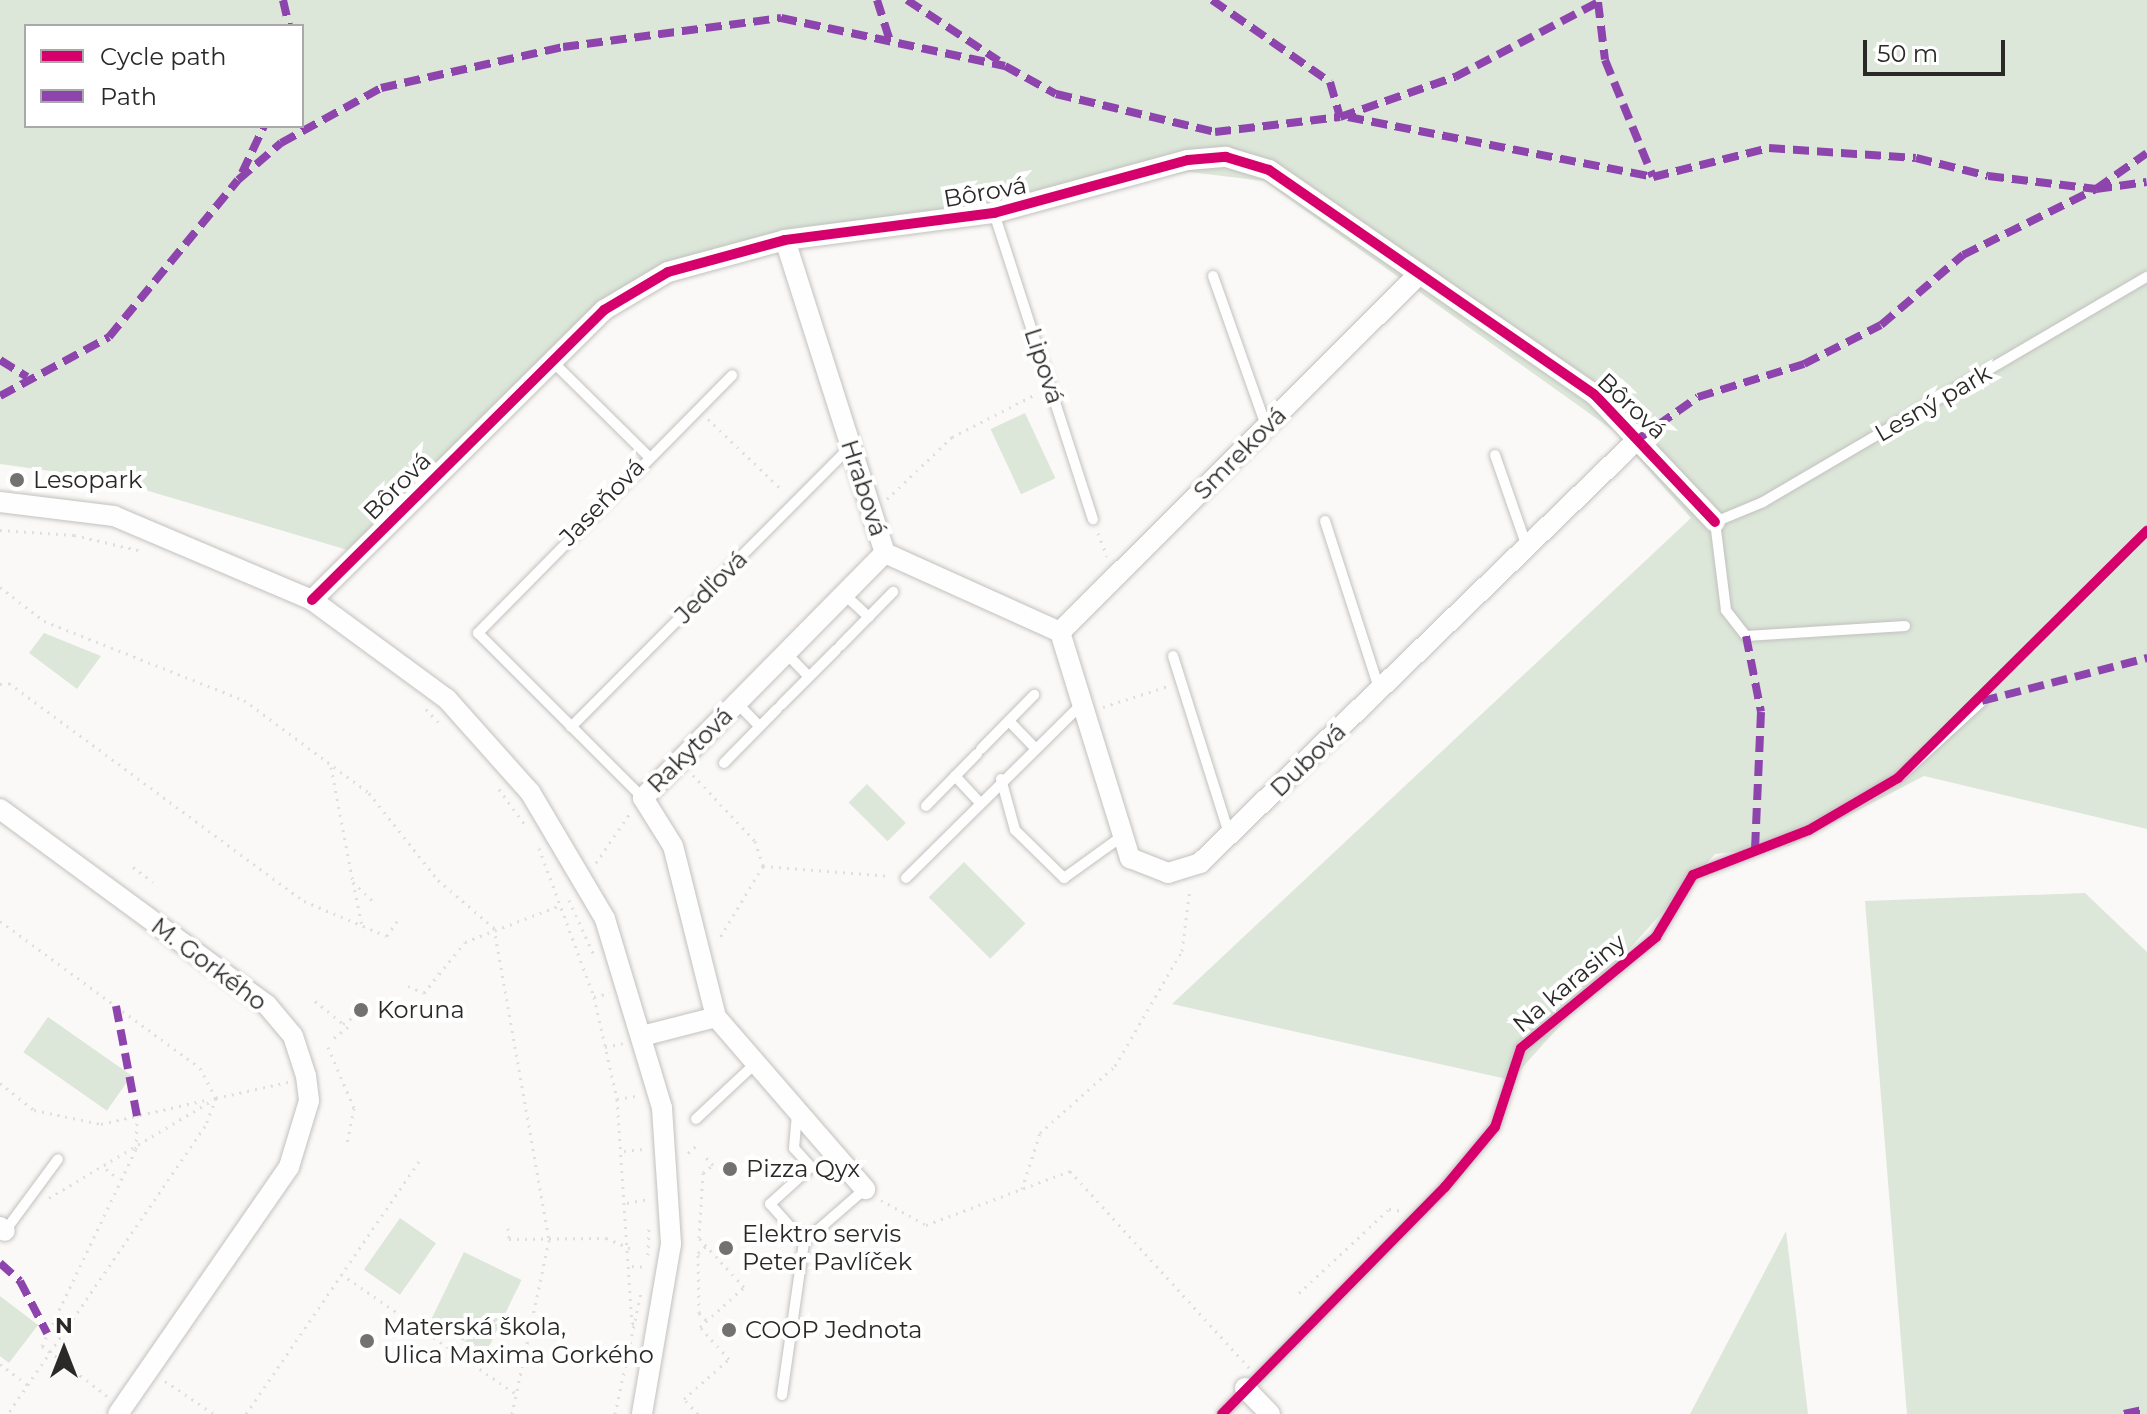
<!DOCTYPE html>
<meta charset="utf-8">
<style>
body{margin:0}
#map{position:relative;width:2147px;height:1414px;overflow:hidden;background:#fbf9f7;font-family:Montserrat,sans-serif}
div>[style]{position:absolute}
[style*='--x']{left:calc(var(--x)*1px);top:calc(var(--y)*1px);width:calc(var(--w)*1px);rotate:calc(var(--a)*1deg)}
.green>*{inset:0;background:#dce7d9;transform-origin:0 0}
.path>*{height:3px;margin-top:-1.5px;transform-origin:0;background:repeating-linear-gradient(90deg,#dfdfde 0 2px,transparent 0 8px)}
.roads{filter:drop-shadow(0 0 2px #c2c1bf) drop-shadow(0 0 2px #c2c1bf)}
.lane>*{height:10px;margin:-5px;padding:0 5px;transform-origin:5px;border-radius:5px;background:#fefefe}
.street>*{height:20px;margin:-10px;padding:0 10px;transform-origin:10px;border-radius:10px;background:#fefefe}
.quiet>*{height:8px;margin-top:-4px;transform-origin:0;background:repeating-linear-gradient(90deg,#8e44ad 0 16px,transparent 0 24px)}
.cycleway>*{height:10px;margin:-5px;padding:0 5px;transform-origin:5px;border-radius:5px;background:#d6006c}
.dots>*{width:22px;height:22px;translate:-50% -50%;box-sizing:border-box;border:4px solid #fff;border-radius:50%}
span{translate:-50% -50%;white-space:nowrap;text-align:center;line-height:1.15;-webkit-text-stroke:8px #fff;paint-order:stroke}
.street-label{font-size:24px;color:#2a2927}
.poi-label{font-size:24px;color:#2a2927}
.left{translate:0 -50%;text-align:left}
.legend{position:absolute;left:24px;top:24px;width:280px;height:104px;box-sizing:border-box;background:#fff;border:2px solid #aaa9a9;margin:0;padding:10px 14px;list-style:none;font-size:24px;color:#2a2927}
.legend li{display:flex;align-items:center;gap:16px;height:40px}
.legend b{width:40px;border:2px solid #aaa9a9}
.north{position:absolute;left:24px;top:1310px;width:80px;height:80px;-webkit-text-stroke:6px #fff;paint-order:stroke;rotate:0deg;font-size:22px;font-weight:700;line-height:32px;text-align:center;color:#2a2927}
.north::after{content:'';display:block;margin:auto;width:28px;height:36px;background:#2a2927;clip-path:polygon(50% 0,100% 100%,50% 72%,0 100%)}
.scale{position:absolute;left:1863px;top:40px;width:142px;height:36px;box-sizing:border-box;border:4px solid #2a2927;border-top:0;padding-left:10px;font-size:24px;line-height:28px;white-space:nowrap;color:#2a2927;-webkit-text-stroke:6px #fff;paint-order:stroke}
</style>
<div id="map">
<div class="green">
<div style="clip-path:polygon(evenodd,0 0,2147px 0,2147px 829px,1924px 776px,1789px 846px,1715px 854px,1511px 1080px,1172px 1004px,1691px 518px,1614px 431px,1264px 181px,1189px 172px,696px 259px,573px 342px,361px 554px,108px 479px,0 464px,0 0,26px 26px,302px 26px,302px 126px,26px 126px,26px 26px)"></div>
<div style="left:1025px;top:413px;width:72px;height:38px;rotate:65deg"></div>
<div style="clip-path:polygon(44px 633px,101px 656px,77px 689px,29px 653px)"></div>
<div style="left:867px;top:784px;width:55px;height:26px;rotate:45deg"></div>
<div style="left:964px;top:862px;width:87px;height:50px;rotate:45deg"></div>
<div style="clip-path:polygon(2085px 893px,2147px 952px,2147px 1414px,1907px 1414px,1865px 901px)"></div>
<div style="left:48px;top:1017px;width:102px;height:43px;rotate:35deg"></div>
<div style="left:400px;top:1218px;width:44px;height:63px;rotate:35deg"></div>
<div style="clip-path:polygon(1786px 1231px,1808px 1414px,1690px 1414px)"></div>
<div style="left:464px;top:1252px;width:64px;height:80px;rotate:26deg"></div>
<div style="clip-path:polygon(0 1296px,38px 1325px,9px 1363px,0 1356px)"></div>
</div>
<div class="path">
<div style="--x:708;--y:419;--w:104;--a:43.8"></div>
<div style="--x:887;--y:499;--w:90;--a:-43.6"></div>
<div style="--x:952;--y:437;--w:94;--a:-27.1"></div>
<div style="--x:0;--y:530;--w:74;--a:3.9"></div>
<div style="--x:74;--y:535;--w:70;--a:13.2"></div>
<div style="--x:1098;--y:533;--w:25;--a:69"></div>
<div style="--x:0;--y:587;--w:56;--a:37.7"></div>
<div style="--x:44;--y:621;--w:215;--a:21.6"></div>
<div style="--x:244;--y:700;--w:156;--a:36.6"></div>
<div style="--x:369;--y:793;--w:111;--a:51.6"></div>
<div style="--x:438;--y:880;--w:74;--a:40.6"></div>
<div style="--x:494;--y:928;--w:317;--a:80"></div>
<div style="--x:549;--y:1240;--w:178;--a:102"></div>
<div style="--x:0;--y:684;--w:9;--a:-6"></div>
<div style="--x:9;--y:683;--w:367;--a:36.5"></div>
<div style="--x:304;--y:901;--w:90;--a:22.9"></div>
<div style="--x:387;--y:936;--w:18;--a:-56"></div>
<div style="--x:1991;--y:691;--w:223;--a:-45.7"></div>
<div style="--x:1103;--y:707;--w:68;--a:-17.9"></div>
<div style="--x:426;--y:709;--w:21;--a:47"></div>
<div style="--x:331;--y:767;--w:117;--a:79.2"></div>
<div style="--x:353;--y:882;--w:28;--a:44"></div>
<div style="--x:693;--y:775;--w:91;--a:46.8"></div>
<div style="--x:755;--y:841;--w:26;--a:72"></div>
<div style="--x:763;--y:866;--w:87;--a:121"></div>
<div style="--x:499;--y:789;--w:44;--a:54.2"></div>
<div style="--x:539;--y:848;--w:159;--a:69.7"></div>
<div style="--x:594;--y:997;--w:105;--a:77.3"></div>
<div style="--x:617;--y:1099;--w:225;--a:86.2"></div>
<div style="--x:632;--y:1323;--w:7;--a:16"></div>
<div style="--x:596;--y:863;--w:60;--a:-55.8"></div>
<div style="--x:763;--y:866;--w:128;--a:4.5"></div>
<div style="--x:133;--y:867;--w:25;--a:37"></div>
<div style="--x:353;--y:882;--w:44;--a:78.2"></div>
<div style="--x:569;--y:900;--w:60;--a:65.6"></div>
<div style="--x:0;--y:921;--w:248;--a:36.3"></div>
<div style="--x:200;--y:1068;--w:34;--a:62"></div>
<div style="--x:216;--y:1098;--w:30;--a:111"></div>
<div style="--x:205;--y:1126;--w:349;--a:124.4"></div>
<div style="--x:408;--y:986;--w:17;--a:24"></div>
<div style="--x:424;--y:993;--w:65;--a:-51.2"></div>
<div style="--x:465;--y:942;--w:103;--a:-21.1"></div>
<div style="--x:424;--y:993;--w:30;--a:-53"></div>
<div style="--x:594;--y:997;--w:16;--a:-15"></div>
<div style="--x:315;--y:1001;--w:36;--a:39"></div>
<div style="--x:343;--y:1024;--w:18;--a:-34"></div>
<div style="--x:334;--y:1038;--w:21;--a:-39"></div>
<div style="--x:328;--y:1047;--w:66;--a:66.9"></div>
<div style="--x:354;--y:1108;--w:36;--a:101"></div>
<div style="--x:605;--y:1047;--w:19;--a:-12"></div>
<div style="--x:0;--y:1083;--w:43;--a:38.5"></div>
<div style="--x:34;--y:1110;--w:68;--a:11.8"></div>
<div style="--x:101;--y:1124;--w:112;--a:-12.9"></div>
<div style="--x:617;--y:1099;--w:20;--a:-9"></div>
<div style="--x:624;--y:1151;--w:20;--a:-6"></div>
<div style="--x:688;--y:1153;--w:11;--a:-41"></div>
<div style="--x:106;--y:1169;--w:16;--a:38"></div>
<div style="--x:1022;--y:1189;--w:59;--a:-72.2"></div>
<div style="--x:1040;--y:1133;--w:101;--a:-41.8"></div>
<div style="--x:1115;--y:1066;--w:133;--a:-59.8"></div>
<div style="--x:1182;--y:951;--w:64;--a:-82.8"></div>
<div style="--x:49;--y:1198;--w:195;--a:-30.9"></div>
<div style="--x:216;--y:1098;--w:74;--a:-12.5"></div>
<div style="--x:881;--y:1200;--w:51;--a:29.1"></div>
<div style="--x:926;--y:1225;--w:154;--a:-20.6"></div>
<div style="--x:1070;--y:1171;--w:266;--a:47.7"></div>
<div style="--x:627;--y:1203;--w:20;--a:-11"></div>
<div style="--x:508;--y:1228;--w:11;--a:85"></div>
<div style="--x:509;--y:1239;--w:97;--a:-0.6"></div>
<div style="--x:606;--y:1238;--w:28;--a:23"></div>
<div style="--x:648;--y:1255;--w:29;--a:-88"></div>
<div style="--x:632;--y:1266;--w:15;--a:4"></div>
<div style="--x:341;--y:1274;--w:212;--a:34.4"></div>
<div style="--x:1299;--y:1293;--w:123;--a:-43"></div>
<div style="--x:1389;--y:1209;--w:14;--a:8"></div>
<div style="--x:706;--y:1320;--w:10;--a:-135"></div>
<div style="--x:699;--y:1313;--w:60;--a:-91"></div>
<div style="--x:698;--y:1253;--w:11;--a:-41"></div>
<div style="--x:0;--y:1364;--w:35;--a:37"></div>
<div style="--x:165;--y:1381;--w:59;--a:34"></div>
<div style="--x:107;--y:1396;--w:82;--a:-142.4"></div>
<div style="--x:42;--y:1346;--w:218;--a:-64.5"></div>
<div style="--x:136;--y:1149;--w:33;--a:-88"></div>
<div style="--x:246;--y:1414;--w:311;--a:-55.6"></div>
<div style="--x:615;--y:1414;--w:124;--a:-77.9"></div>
<div style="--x:698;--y:1414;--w:21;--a:-133"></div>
<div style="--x:684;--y:1399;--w:60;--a:-41.6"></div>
<div style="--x:729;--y:1359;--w:43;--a:-132.2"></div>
<div style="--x:700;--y:1327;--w:59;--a:-42.3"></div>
<div style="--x:744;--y:1287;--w:67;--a:-132.6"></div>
<div style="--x:699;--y:1238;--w:65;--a:-86.5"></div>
<div style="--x:703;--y:1173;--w:13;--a:-39"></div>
<div style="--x:713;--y:1165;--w:16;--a:-133"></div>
</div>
<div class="roads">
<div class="lane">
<div style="--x:994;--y:213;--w:322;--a:72.1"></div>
<div style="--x:1213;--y:276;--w:159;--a:70.5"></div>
<div style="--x:552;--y:361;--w:134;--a:44.7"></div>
<div style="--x:1495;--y:455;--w:97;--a:70.8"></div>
<div style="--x:1325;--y:521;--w:176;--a:72.1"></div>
<div style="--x:844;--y:594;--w:34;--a:43"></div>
<div style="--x:1905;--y:626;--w:159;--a:176.4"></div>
<div style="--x:1746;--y:636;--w:33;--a:-128"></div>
<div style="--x:1726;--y:610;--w:89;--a:-97.1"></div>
<div style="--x:1715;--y:522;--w:52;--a:-22.6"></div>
<div style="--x:1763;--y:502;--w:445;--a:-30.4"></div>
<div style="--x:840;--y:646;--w:76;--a:-45.5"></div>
<div style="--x:786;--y:653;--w:33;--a:46"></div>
<div style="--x:1173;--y:656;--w:187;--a:72.5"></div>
<div style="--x:737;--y:703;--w:32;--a:46"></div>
<div style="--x:781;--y:705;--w:78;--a:-45"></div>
<div style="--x:1009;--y:721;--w:35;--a:46"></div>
<div style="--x:571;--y:727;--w:395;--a:-45.1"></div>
<div style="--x:981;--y:749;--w:76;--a:-45.5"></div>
<div style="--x:724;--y:763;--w:76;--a:-45.5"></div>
<div style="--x:955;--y:776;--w:35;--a:47"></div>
<div style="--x:1001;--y:779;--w:53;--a:74.6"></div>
<div style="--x:1015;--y:830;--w:69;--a:44.4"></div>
<div style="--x:1064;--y:878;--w:70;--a:-35.7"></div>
<div style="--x:643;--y:798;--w:233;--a:-135"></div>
<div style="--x:478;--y:633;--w:362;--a:-45.4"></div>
<div style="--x:926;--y:806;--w:73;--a:-45.6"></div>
<div style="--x:906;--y:878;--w:250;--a:-44.7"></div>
<div style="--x:696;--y:1119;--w:83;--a:-43.1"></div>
<div style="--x:5;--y:1231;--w:89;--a:-53.6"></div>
<div style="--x:804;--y:1242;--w:81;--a:-41"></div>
<div style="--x:782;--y:1395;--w:155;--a:-81.8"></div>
<div style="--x:804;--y:1242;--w:51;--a:-131.8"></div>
<div style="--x:770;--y:1204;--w:55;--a:-42.1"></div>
<div style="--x:811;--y:1167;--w:25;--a:-132"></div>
<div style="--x:794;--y:1148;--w:36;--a:-85"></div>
<div style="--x:1222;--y:1414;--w:318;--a:-45.5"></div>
<div style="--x:1445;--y:1187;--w:78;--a:-50.2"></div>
<div style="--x:1495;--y:1127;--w:83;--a:-71.8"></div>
<div style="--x:1521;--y:1048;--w:175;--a:-39.4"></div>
<div style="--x:1656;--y:937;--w:72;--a:-59.2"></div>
<div style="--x:1693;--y:875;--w:124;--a:-21.2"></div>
<div style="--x:1809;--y:830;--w:103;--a:-30.3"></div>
<div style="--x:1898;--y:778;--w:114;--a:-42.5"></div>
</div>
<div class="street">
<div style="--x:785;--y:240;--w:329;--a:72.3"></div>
<div style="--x:885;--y:553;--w:192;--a:24.3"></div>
<div style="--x:0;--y:502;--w:115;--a:7"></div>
<div style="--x:114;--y:516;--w:215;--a:23"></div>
<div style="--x:312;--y:600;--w:167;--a:36.3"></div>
<div style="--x:447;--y:699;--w:125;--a:48.3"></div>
<div style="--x:530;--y:792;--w:147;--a:59.4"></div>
<div style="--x:605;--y:919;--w:197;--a:73.2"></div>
<div style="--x:662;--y:1108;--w:136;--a:86.2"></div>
<div style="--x:671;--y:1244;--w:172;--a:99.7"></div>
<div style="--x:312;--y:600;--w:412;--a:-44.8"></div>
<div style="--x:604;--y:310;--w:74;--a:-30.7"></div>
<div style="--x:668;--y:272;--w:121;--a:-15.3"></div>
<div style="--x:785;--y:240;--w:211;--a:-7.4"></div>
<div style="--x:994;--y:213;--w:201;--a:-15.3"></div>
<div style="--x:1188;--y:160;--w:38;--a:-5"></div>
<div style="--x:1226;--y:157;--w:45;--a:16.8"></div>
<div style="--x:1269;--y:170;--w:395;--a:34.6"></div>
<div style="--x:1594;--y:394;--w:176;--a:46.6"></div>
<div style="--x:1060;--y:632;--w:237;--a:72.8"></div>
<div style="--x:1130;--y:858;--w:41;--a:21.5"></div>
<div style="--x:1168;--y:873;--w:34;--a:-17"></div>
<div style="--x:1200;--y:863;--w:610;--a:-44.07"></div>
<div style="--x:1060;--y:632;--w:507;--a:-44.92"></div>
<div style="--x:0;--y:809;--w:331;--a:36.3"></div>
<div style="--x:267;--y:1005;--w:40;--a:50"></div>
<div style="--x:293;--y:1036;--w:42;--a:72"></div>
<div style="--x:306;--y:1076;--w:25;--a:83"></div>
<div style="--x:309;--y:1101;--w:69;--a:106.9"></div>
<div style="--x:289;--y:1167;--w:300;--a:124.7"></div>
<div style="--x:716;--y:1017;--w:228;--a:49.1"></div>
<div style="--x:646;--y:1035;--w:72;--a:-14.4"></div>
<div style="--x:716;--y:1017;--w:176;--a:-104.1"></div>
<div style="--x:673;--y:846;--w:57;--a:-122"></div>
<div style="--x:643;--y:798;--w:344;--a:-45.4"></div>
<div style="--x:0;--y:1227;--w:6;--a:39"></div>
<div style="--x:1245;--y:1388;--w:36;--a:46"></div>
</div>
</div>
<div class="quiet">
<div style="--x:283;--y:0;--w:27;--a:77"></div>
<div style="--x:877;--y:0;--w:43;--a:72.4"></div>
<div style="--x:907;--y:0;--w:110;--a:33.5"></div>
<div style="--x:1212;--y:0;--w:144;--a:34.8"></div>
<div style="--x:1330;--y:82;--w:36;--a:74"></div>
<div style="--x:1598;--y:2;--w:58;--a:83.1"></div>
<div style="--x:1605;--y:60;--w:126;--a:67.7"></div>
<div style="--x:1348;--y:117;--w:311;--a:11.1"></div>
<div style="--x:1653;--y:177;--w:120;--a:-14"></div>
<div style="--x:1769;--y:148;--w:147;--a:3.9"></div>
<div style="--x:1916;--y:158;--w:74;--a:14"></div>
<div style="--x:1988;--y:176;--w:109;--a:6.9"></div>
<div style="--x:2096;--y:189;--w:51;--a:-7.8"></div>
<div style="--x:242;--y:173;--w:52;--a:-64.9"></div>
<div style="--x:0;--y:360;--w:32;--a:32"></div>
<div style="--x:0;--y:396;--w:124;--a:-28.4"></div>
<div style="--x:109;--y:337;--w:203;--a:-50.6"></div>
<div style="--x:238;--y:180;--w:57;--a:-40.7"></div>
<div style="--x:281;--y:143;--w:114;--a:-28.8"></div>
<div style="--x:381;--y:88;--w:187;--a:-12.7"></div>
<div style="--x:563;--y:47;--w:220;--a:-7.6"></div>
<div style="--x:781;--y:18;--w:229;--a:12.1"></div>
<div style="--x:1005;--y:66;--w:58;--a:28.8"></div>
<div style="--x:1056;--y:94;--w:163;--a:13.4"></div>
<div style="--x:1215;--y:132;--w:126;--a:-6.8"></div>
<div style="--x:1340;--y:117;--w:122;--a:-19.2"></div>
<div style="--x:1455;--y:77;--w:166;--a:-27.6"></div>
<div style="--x:1638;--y:439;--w:73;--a:-35"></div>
<div style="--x:1698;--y:397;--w:111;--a:-17.3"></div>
<div style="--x:1804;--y:364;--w:86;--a:-26.9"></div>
<div style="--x:1881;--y:325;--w:108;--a:-40.5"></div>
<div style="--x:1963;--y:255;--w:148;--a:-26.4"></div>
<div style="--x:2096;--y:189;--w:62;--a:-35.2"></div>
<div style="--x:1746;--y:636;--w:77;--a:78.8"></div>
<div style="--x:1761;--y:712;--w:136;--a:92.5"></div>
<div style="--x:1982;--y:701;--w:171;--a:-14.6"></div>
<div style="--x:116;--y:1006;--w:112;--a:79.2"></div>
<div style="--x:0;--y:1263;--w:27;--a:42"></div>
<div style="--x:20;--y:1281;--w:59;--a:62.6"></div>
<div style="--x:2124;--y:1414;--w:24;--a:-12"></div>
</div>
<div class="cycleway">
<div style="--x:312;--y:600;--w:412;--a:-44.8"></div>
<div style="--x:604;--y:310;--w:74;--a:-30.7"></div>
<div style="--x:668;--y:272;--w:121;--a:-15.3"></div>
<div style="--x:785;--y:240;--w:211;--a:-7.4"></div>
<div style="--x:994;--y:213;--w:201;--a:-15.3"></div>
<div style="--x:1188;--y:160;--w:38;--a:-5"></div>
<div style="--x:1226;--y:157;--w:45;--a:16.8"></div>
<div style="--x:1269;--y:170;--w:395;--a:34.6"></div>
<div style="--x:1594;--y:394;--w:176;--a:46.6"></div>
<div style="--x:1222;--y:1414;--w:318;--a:-45.5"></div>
<div style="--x:1445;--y:1187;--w:78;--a:-50.2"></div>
<div style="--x:1495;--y:1127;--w:83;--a:-71.8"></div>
<div style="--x:1521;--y:1048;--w:175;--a:-39.4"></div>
<div style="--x:1656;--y:937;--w:72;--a:-59.2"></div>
<div style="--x:1693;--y:875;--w:124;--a:-21.2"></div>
<div style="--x:1809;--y:830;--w:103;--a:-30.3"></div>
<div style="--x:1898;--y:778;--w:351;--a:-44.8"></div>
</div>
<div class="dots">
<div style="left:17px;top:480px;background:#737270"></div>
<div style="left:361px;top:1010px;background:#737270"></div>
<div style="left:730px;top:1169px;background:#737270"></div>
<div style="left:726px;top:1248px;background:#737270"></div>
<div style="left:729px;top:1330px;background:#737270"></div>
<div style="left:367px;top:1341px;background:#737270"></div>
</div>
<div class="street-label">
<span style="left:985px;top:192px;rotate:-10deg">Bôrová</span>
<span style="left:1044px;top:366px;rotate:72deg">Lipová</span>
<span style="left:1933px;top:403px;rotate:-30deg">Lesný park</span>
<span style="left:1632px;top:406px;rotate:43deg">Bôrová</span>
<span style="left:1240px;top:453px;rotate:-45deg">Smreková</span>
<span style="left:397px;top:486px;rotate:-45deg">Bôrová</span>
<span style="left:864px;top:488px;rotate:72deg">Hrabová</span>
<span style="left:602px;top:502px;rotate:-46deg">Jaseňová</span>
<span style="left:711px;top:587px;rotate:-45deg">Jedľová</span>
<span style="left:690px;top:750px;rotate:-45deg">Rakytová</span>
<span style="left:1308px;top:760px;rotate:-44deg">Dubová</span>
<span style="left:209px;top:964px;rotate:37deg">M. Gorkého</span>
<span style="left:1569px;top:983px;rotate:-40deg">Na karasiny</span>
</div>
<div class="poi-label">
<span class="left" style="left:33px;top:480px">Lesopark</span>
<span class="left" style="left:377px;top:1010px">Koruna</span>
<span class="left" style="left:746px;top:1169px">Pizza Qyx</span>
<span class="left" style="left:742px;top:1248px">Elektro servis<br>Peter Pavlíček</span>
<span class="left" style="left:383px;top:1341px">Materská škola,<br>Ulica Maxima Gorkého</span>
<span class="left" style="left:745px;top:1330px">COOP Jednota</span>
</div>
<ul class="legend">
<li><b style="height:10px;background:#d6006c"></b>Cycle path</li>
<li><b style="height:10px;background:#8e44ad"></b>Path</li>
</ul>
<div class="north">N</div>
<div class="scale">50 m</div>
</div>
